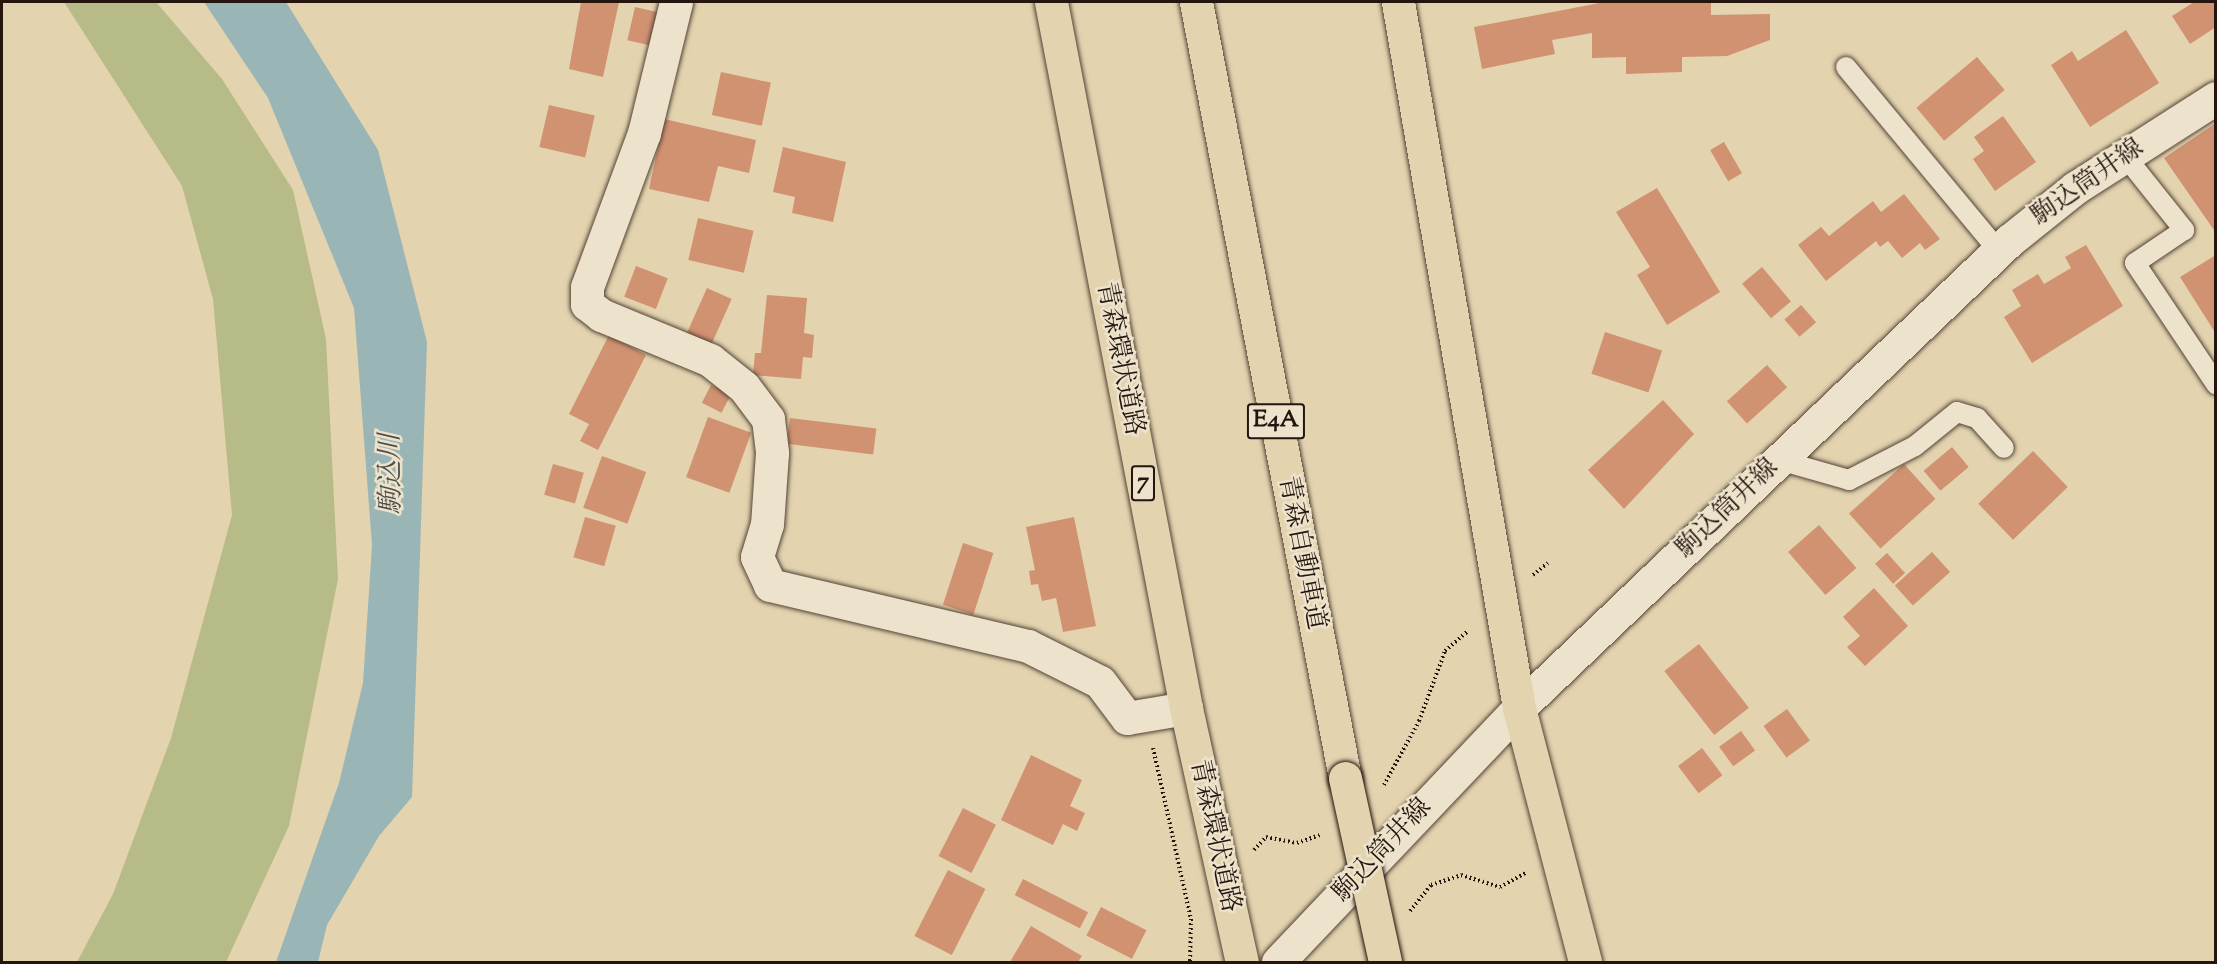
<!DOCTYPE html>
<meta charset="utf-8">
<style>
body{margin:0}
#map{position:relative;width:2217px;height:964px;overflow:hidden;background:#e3d3af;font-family:"Sorts Mill Goudy","Noto Serif JP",serif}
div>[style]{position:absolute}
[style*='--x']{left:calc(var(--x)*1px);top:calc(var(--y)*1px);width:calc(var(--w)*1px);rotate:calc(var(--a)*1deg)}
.green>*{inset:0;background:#b7bb88}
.water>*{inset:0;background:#9ab5b6}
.building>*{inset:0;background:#d19272;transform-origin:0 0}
.path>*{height:4px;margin-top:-2px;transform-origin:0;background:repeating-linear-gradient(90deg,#24150f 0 1.5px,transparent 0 4.5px)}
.roads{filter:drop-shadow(0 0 2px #544437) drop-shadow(0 0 2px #544437)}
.service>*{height:20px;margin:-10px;padding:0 10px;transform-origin:10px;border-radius:10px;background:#ede2cb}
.minor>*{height:33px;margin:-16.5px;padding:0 16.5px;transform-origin:16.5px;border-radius:16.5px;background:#ede2cb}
.secondary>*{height:33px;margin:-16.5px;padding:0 16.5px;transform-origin:16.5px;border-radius:16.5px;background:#ede2cb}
.trunk>*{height:33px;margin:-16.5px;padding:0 16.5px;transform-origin:16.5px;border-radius:16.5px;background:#e3d3af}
.motorway>*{height:33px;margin:-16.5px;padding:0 16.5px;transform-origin:16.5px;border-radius:16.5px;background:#e3d3af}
.bridges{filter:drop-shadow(0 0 2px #24150f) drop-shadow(0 0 2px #24150f)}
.motorway-bridge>*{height:33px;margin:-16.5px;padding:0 16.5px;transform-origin:16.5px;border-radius:16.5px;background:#e3d3af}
span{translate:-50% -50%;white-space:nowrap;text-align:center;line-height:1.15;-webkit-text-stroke:5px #ede2cb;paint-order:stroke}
.shield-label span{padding:2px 4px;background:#ede2cb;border:2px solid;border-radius:4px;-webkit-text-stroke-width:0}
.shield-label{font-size:24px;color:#24150f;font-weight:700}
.street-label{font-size:26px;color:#24150f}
.water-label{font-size:27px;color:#4d4d49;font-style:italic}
.frame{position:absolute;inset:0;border:3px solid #24150f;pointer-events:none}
</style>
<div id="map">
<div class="green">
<div style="clip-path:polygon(64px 2px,156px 2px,222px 79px,293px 190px,326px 339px,338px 579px,289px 826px,226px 962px,77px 962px,113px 894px,171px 738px,232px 515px,213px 299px,182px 186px)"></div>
</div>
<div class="water">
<div style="clip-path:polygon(204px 2px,286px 2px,378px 150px,427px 342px,412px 797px,379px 836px,327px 925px,318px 962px,276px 962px,339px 783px,363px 683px,372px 545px,354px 308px,268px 98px)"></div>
</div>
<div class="building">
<div style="clip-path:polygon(581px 2px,619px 2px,603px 77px,569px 69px)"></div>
<div style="clip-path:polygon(1605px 2px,1711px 2px,1711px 15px,1770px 14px,1770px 40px,1727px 56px,1682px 57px,1682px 72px,1626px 74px,1626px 57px,1592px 58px,1592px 33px,1552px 40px,1555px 54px,1482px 69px,1474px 27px)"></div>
<div style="clip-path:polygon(2194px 2px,2216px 2px,2216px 27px,2190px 44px,2172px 16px)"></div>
<div style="left:635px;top:7px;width:26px;height:34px;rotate:13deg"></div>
<div style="clip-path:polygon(2126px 30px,2159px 83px,2090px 127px,2051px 65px,2072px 51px,2078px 61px)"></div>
<div style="left:1977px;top:57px;width:43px;height:79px;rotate:50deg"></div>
<div style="left:721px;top:72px;width:51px;height:44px;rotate:12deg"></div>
<div style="left:549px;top:105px;width:47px;height:43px;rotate:13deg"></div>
<div style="clip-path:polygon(2003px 116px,2036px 162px,1995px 191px,1973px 159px,1984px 151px,1974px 137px)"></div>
<div style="clip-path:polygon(664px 119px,756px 140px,749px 173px,718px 166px,709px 202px,649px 189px)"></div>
<div style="clip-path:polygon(2216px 123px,2216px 233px,2164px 158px)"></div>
<div style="left:1724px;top:142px;width:36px;height:16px;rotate:60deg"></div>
<div style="clip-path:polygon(783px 147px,846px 162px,833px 222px,792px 213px,795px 197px,773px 192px)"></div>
<div style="clip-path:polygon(1657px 188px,1720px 292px,1667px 325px,1637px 275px,1650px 267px,1616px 212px)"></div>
<div style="clip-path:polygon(1904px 194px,1940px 239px,1925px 250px,1920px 243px,1902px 258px,1888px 241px,1880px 247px,1876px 241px,1826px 281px,1798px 245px,1821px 227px,1829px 236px,1873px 201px,1881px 212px)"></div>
<div style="left:698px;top:218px;width:57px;height:43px;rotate:13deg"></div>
<div style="clip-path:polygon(2086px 245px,2123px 306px,2032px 363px,2004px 317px,2021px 306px,2012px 290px,2038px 274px,2044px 284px,2071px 268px,2065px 257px)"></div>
<div style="clip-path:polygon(2216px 255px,2216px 334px,2180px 277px)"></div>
<div style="left:636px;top:266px;width:34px;height:33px;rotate:21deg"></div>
<div style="left:1762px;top:267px;width:45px;height:26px;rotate:50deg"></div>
<div style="left:707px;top:288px;width:27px;height:54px;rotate:24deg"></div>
<div style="clip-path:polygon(767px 295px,807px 298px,804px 333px,814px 335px,812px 358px,803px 357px,801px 379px,753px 375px,755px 353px,761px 353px)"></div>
<div style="left:1801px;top:305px;width:23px;height:22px;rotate:49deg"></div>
<div style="left:1605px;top:332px;width:60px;height:44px;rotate:18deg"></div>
<div style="clip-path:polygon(609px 335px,646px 355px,598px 450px,580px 441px,589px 424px,569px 414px)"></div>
<div style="left:1767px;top:365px;width:30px;height:54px;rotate:48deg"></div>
<div style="left:711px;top:385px;width:22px;height:20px;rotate:27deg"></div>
<div style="clip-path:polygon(1663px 400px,1694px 434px,1624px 509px,1588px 470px)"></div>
<div style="left:708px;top:417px;width:46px;height:64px;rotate:20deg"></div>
<div style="left:790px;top:418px;width:87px;height:26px;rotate:7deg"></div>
<div style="left:1952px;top:447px;width:26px;height:37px;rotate:50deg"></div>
<div style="left:2033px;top:451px;width:50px;height:76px;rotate:46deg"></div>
<div style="left:602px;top:456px;width:47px;height:55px;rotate:20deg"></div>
<div style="left:553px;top:464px;width:32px;height:32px;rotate:16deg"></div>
<div style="left:1904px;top:464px;width:47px;height:74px;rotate:48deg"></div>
<div style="left:585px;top:517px;width:32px;height:42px;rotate:16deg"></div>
<div style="clip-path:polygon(1074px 517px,1096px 626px,1063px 632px,1056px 598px,1042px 601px,1038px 584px,1031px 585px,1029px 571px,1035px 570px,1026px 527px)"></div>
<div style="left:1819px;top:525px;width:57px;height:41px;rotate:49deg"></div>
<div style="left:963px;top:543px;width:32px;height:65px;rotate:18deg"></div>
<div style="left:1932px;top:552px;width:27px;height:50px;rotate:48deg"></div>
<div style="left:1887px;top:553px;width:27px;height:16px;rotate:48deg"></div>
<div style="clip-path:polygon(1874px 588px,1908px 626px,1865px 666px,1847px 647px,1860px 636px,1843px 617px)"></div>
<div style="left:1699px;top:644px;width:81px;height:44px;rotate:52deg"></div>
<div style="left:1787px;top:709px;width:39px;height:29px;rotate:54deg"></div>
<div style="left:1741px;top:731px;width:24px;height:27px;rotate:54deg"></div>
<div style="left:1702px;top:748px;width:34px;height:30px;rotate:53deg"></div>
<div style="clip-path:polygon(1031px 755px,1082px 780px,1070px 806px,1085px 813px,1077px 831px,1063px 824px,1053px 845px,1001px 820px)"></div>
<div style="left:963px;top:808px;width:37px;height:54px;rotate:27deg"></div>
<div style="left:948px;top:870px;width:42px;height:74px;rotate:27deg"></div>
<div style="left:1023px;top:879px;width:73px;height:18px;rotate:27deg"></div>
<div style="left:1101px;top:907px;width:51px;height:32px;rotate:27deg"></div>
<div style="clip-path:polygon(1031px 926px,1082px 956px,1078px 962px,1010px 962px)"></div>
</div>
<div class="path">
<div style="--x:1533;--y:575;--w:19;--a:-39"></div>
<div style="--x:1153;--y:748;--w:175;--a:77.5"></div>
<div style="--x:1191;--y:919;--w:43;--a:91.3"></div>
<div style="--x:1384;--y:785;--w:73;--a:-61.3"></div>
<div style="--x:1419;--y:721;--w:75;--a:-69.6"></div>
<div style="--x:1445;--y:651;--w:30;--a:-41"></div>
<div style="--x:1254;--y:850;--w:18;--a:-47"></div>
<div style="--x:1266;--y:837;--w:32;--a:11"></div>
<div style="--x:1297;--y:843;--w:24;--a:-19"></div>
<div style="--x:1410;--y:911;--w:33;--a:-51"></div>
<div style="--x:1431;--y:885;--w:32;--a:-18"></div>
<div style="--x:1461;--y:875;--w:41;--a:17.1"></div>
<div style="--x:1500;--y:887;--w:29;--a:-29"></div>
</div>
<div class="roads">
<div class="service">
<div style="--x:1846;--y:67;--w:239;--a:50.3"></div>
<div style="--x:2125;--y:156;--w:95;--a:51.4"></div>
<div style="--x:2184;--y:230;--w:59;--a:146"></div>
<div style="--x:2135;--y:263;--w:146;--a:56.2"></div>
<div style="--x:1779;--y:460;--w:73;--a:15.9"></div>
<div style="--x:1849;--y:480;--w:74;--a:-27.3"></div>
<div style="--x:1915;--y:446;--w:54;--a:-39"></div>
<div style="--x:1957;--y:412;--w:21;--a:17"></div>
<div style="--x:1977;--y:418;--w:40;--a:48"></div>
</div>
<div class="minor">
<div style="--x:676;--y:2;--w:135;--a:103.7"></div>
<div style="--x:644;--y:133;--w:164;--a:110.3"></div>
<div style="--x:587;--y:287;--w:17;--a:90"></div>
<div style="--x:587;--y:304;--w:18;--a:38"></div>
<div style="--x:601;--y:315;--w:118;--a:22.4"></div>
<div style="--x:710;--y:360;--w:43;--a:38.5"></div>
<div style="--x:744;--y:387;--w:40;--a:53"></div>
<div style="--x:768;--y:419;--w:34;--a:83"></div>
<div style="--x:772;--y:453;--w:71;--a:94"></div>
<div style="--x:767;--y:524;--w:34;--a:107"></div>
<div style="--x:757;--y:557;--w:31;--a:65"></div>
<div style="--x:770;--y:585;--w:265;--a:13.3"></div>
<div style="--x:1028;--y:646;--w:80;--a:26.6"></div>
<div style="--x:1100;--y:682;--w:45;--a:53.1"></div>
<div style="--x:1127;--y:718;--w:60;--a:-9.6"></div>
</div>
<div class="secondary">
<div style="--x:1278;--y:962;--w:350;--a:-46.5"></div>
<div style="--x:1519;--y:708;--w:678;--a:-43.63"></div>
<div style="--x:2010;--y:240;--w:83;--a:-38.7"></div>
<div style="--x:2075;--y:188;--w:167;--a:-32.6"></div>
</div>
<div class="trunk">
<div style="--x:1051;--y:2;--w:719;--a:79.17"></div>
<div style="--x:1186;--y:708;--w:260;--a:77.6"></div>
<div style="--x:1398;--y:2;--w:716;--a:80.27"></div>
<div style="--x:1519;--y:708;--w:262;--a:75.4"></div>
</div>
<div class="motorway">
<div style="--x:1196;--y:2;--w:790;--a:79.13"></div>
</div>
</div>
<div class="bridges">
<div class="motorway-bridge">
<div style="--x:1345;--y:778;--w:188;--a:77.7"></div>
</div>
</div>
<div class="shield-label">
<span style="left:1276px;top:421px">E4A</span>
<span style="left:1143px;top:483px">7</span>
</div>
<div class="street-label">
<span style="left:2088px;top:183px;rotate:-35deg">駒込筒井線</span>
<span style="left:1119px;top:359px;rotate:79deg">青森環状道路</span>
<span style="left:1728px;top:509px;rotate:-44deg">駒込筒井線</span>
<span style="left:1301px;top:553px;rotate:79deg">青森自動車道</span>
<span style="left:1214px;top:836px;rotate:78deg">青森環状道路</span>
<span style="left:1383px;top:851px;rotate:-47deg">駒込筒井線</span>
</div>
<div class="water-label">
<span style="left:392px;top:474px;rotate:-91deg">駒込川</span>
</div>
<div class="frame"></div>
</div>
